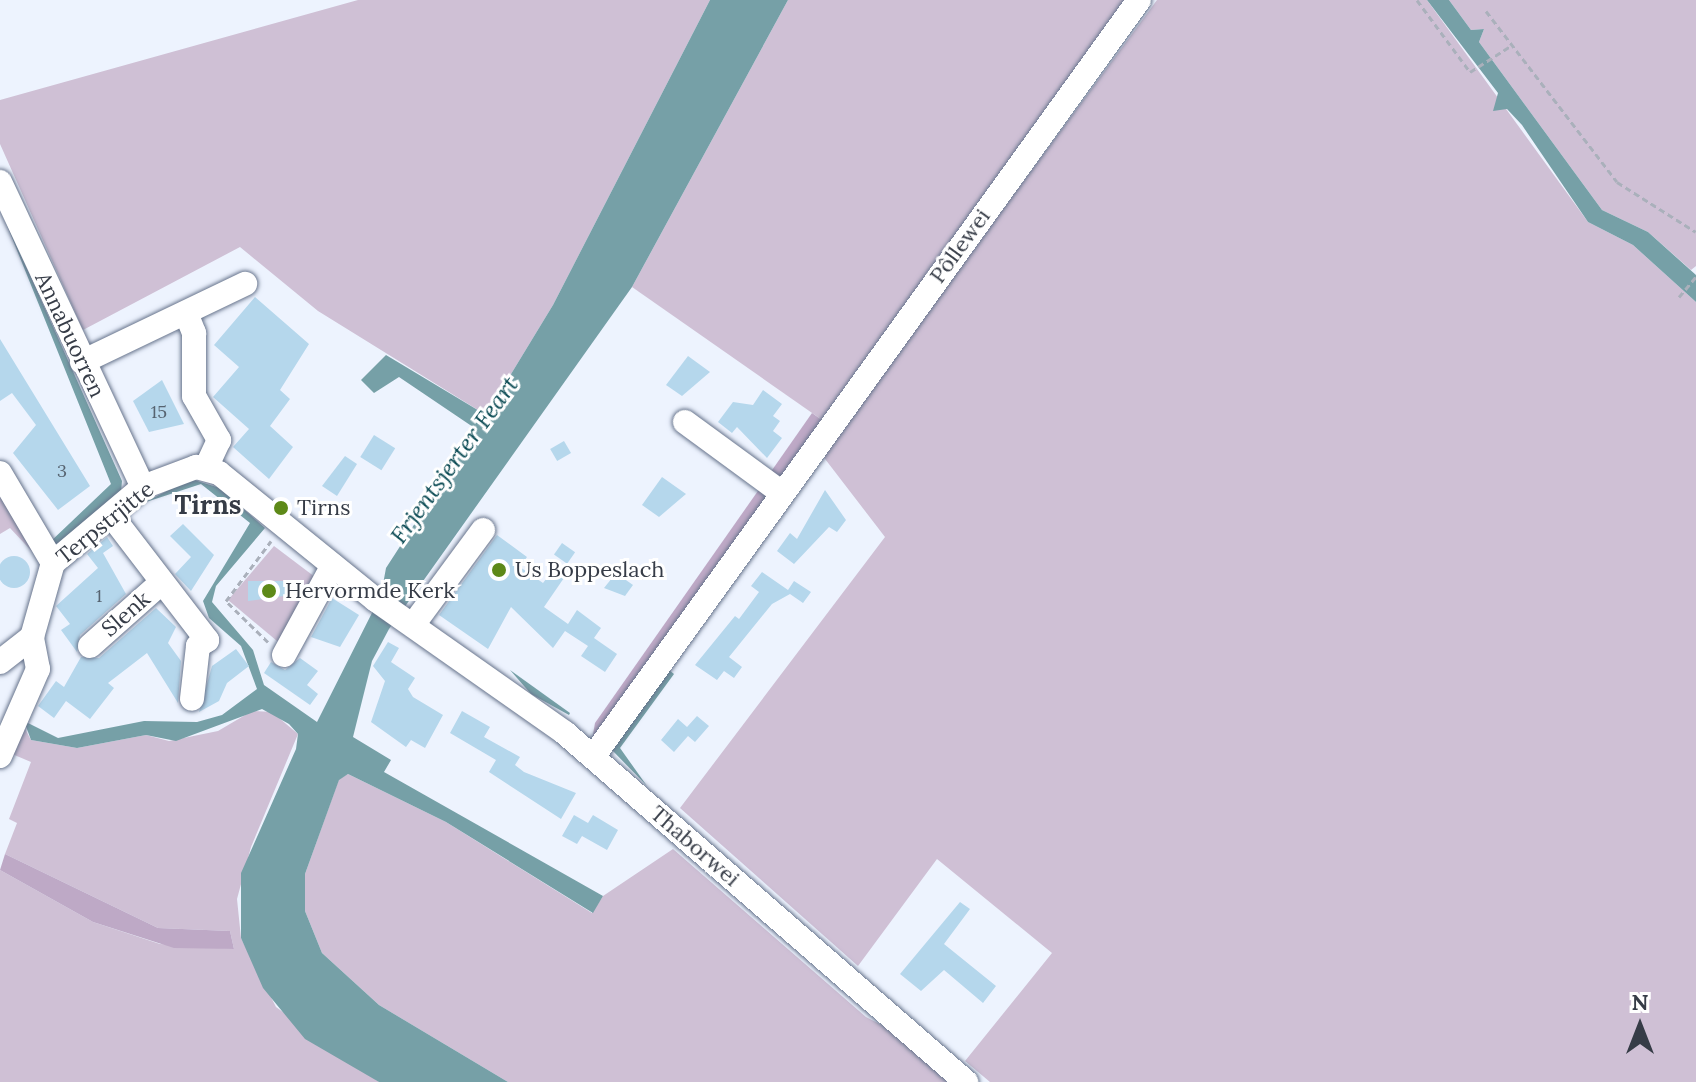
<!DOCTYPE html>
<meta charset="utf-8">
<style>
body{margin:0}
#map{position:relative;width:1696px;height:1082px;overflow:hidden;background:#edf3fe;font-family:Lora,serif}
div>[style]{position:absolute}
[style*='--x']{left:calc(var(--x)*1px);top:calc(var(--y)*1px);width:calc(var(--w)*1px);rotate:calc(var(--a)*1deg)}
.green>*{inset:0;background:#cfc0d5}
.forest>*{inset:0;background:#bea9c6;transform-origin:0 0}
.water>*{inset:0;background:#76a0a7}
.building>*{inset:0;background:#b5d7ec;transform-origin:0 0}
.round{border-radius:50%}
.path>*{height:3px;margin-top:-1.5px;transform-origin:0;background:repeating-linear-gradient(90deg,#aab0bb 0 6px,transparent 0 10px)}
.roads{filter:drop-shadow(0 0 2px #67748c) drop-shadow(0 0 2px #67748c)}
.minor>*{height:24px;margin:-12px;padding:0 12px;transform-origin:12px;border-radius:12px;background:#fff}
.dots>*{width:22px;height:22px;translate:-50% -50%;box-sizing:border-box;border:4px solid #fff;border-radius:50%}
span{translate:-50% -50%;white-space:nowrap;text-align:center;line-height:1.15;-webkit-text-stroke:6px #fff;paint-order:stroke}
.number-label{font-size:18px;color:#566370}
.number-label span{-webkit-text-stroke-width:0}
.street-label{font-size:22px;color:#363c47}
.poi-label{font-size:22px;color:#363c47}
.left{translate:0 -50%;text-align:left}
.water-label{font-size:24px;color:#0b4b54;font-style:italic}
.quarter-label{font-size:26px;color:#363c47;font-weight:700}
.north{position:absolute;left:1600px;top:986px;width:80px;height:80px;-webkit-text-stroke:6px #fff;paint-order:stroke;rotate:0deg;font-size:22px;font-weight:700;line-height:32px;text-align:center;color:#363c47}
.north::after{content:'';display:block;margin:auto;width:28px;height:36px;background:#363c47;clip-path:polygon(50% 0,100% 100%,50% 72%,0 100%)}
</style>
<div id="map">
<div class="green">
<div style="clip-path:polygon(358px 0,710px 0,553px 305px,486px 415px,318px 311px,240px 247px,83px 330px,0 144px,0 100px)"></div>
<div style="clip-path:polygon(788px 0,1127px 0,825px 422px,632px 287px)"></div>
<div style="clip-path:polygon(1157px 0,1427px 0,1588px 222px,1633px 245px,1696px 302px,1696px 1082px,990px 1082px,965px 1061px,1052px 953px,937px 859px,858px 966px,680px 808px,885px 537px,822px 455px)"></div>
<div style="clip-path:polygon(1449px 0,1696px 0,1696px 266px,1691px 270px,1648px 232px,1602px 210px,1479px 42px,1484px 29px,1471px 30px)"></div>
<div style="clip-path:polygon(0 487px,39px 559px,10px 528px,0 534px)"></div>
<div style="clip-path:polygon(274px 546px,319px 580px,283px 646px,228px 600px)"></div>
<div style="clip-path:polygon(252px 711px,272px 712px,298px 734px,251px 847px,237px 899px,241px 938px,276px 1007px,379px 1082px,0 1082px,0 870px,93px 922px,160px 944px,234px 949px,230px 931px,158px 928px,5px 854px,17px 823px,9px 819px,31px 762px,5px 751px,20px 719px,31px 740px,77px 748px,146px 735px,169px 741px,218px 731px)"></div>
<div style="clip-path:polygon(348px 774px,446px 822px,592px 913px,603px 896px,673px 849px,866px 1017px,905px 1037px,961px 1082px,508px 1082px,379px 1005px,322px 953px,305px 911px,305px 874px,339px 779px)"></div>
</div>
<div class="forest">
<div style="left:812px;top:413px;width:16px;height:79px;rotate:35deg"></div>
<div style="clip-path:polygon(760px 488px,771px 495px,592px 740px,595px 723px)"></div>
<div style="clip-path:polygon(5px 854px,158px 928px,230px 931px,234px 949px,174px 948px,93px 922px,0 870px)"></div>
</div>
<div class="water">
<div style="clip-path:polygon(710px 0,788px 0,632px 287px,389px 629px,372px 661px,353px 737px,391px 760px,384px 772px,603px 896px,593px 913px,446px 822px,348px 774px,339px 780px,305px 874px,305px 911px,322px 953px,379px 1005px,508px 1082px,379px 1082px,305px 1039px,263px 988px,241px 938px,241px 873px,296px 749px,298px 734px,289px 724px,262px 709px,176px 741px,146px 735px,77px 748px,31px 740px,24px 721px,58px 738px,144px 721px,197px 722px,222px 715px,257px 689px,241px 646px,209px 618px,203px 601px,250px 523px,201px 484px,143px 503px,191px 479px,220px 488px,265px 528px,216px 586px,212px 602px,253px 650px,264px 685px,317px 722px,381px 595px,386px 568px,476px 429px,399px 377px,374px 393px,361px 380px,386px 355px,486px 415px,553px 305px)"></div>
<div style="clip-path:polygon(1427px 0,1449px 0,1471px 30px,1484px 29px,1479px 42px,1602px 210px,1648px 232px,1696px 275px,1696px 302px,1633px 245px,1588px 222px,1522px 125px,1507px 109px,1493px 111px,1498px 93px)"></div>
<div style="clip-path:polygon(0 208px,122px 481px,121px 492px,55px 548px,49px 543px,111px 484px)"></div>
<div style="clip-path:polygon(510px 670px,570px 713px,569px 715px,531px 694px)"></div>
<div style="clip-path:polygon(669px 670px,674px 674px,620px 748px,647px 786px,612px 750px)"></div>
</div>
<div class="building">
<div style="clip-path:polygon(255px 297px,309px 344px,280px 390px,290px 399px,270px 426px,293px 447px,269px 479px,233px 447px,249px 429px,213px 397px,239px 367px,214px 345px)"></div>
<div style="clip-path:polygon(0 339px,90px 486px,58px 510px,13px 453px,36px 425px,12px 393px,0 401px)"></div>
<div style="clip-path:polygon(688px 356px,710px 372px,682px 396px,666px 385px)"></div>
<div style="clip-path:polygon(162px 380px,184px 424px,149px 432px,133px 401px)"></div>
<div style="clip-path:polygon(763px 390px,782px 404px,773px 416px,780px 421px,773px 431px,782px 438px,767px 458px,737px 427px,732px 433px,718px 422px,733px 402px,753px 405px)"></div>
<div style="left:374px;top:435px;width:25px;height:26px;rotate:32deg"></div>
<div style="left:564px;top:441px;width:14px;height:16px;rotate:60deg"></div>
<div style="clip-path:polygon(345px 456px,357px 464px,337px 496px,322px 486px)"></div>
<div style="clip-path:polygon(662px 477px,686px 494px,659px 517px,642px 505px)"></div>
<div style="clip-path:polygon(825px 490px,846px 520px,837px 532px,829px 527px,794px 564px,777px 551px,790px 533px,797px 539px)"></div>
<div style="clip-path:polygon(183px 524px,214px 555px,191px 591px,175px 574px,191px 557px,170px 536px)"></div>
<div style="clip-path:polygon(497px 535px,527px 557px,520px 567px,543px 583px,555px 567px,566px 575px,544px 607px,568px 624px,577px 610px,601px 628px,594px 638px,617px 654px,605px 672px,581px 656px,588px 646px,565px 631px,553px 648px,511px 607px,488px 649px,439px 615px)"></div>
<div style="clip-path:polygon(107px 537px,113px 546px,103px 553px,126px 594px,80px 635px,77px 652px,61px 630px,70px 624px,56px 606px,98px 568px,87px 554px)"></div>
<div style="left:562px;top:543px;width:16px;height:14px;rotate:35deg"></div>
<div class="round" style="left:-2px;top:556px;width:32px;height:32px"></div>
<div style="clip-path:polygon(762px 572px,788px 590px,794px 581px,811px 592px,803px 603px,790px 594px,772px 604px,729px 657px,742px 667px,734px 678px,724px 671px,717px 680px,695px 665px,735px 616px,739px 619px,759px 592px,751px 586px)"></div>
<div style="clip-path:polygon(616px 573px,633px 585px,625px 596px,604px 588px)"></div>
<div style="clip-path:polygon(248px 581px,283px 581px,291px 595px,248px 601px)"></div>
<div style="clip-path:polygon(332px 598px,359px 615px,340px 647px,311px 637px)"></div>
<div style="clip-path:polygon(156px 608px,176px 627px,168px 643px,181px 661px,178px 703px,147px 653px,108px 683px,114px 688px,90px 719px,66px 701px,54px 718px,38px 706px,56px 681px,64px 687px,81px 657px,99px 658px)"></div>
<div style="clip-path:polygon(388px 642px,399px 648px,391px 662px,415px 678px,408px 689px,413px 697px,443px 715px,425px 748px,411px 740px,406px 747px,371px 722px,385px 681px,373px 666px)"></div>
<div style="clip-path:polygon(236px 649px,249px 666px,227px 683px,219px 701px,199px 712px,212px 666px)"></div>
<div style="clip-path:polygon(300px 658px,318px 671px,307px 685px,318px 694px,310px 705px,264px 673px,271px 662px,285px 670px)"></div>
<div style="clip-path:polygon(462px 711px,490px 727px,484px 737px,520px 757px,515px 765px,524px 772px,576px 793px,561px 819px,489px 772px,496px 760px,450px 733px)"></div>
<div style="clip-path:polygon(697px 716px,709px 726px,695px 742px,688px 736px,674px 752px,661px 740px,678px 719px,687px 727px)"></div>
<div style="clip-path:polygon(574px 815px,588px 823px,593px 815px,618px 830px,607px 850px,582px 836px,577px 844px,562px 836px)"></div>
<div style="clip-path:polygon(960px 902px,970px 909px,944px 944px,996px 986px,983px 1003px,944px 970px,921px 991px,900px 974px)"></div>
</div>
<div class="path">
<div style="--x:1417;--y:0;--w:89;--a:53.6"></div>
<div style="--x:1470;--y:72;--w:50;--a:-32.7"></div>
<div style="--x:1486;--y:11;--w:215;--a:52.5"></div>
<div style="--x:1617;--y:182;--w:93;--a:32.3"></div>
<div style="--x:1679;--y:297;--w:26;--a:-50"></div>
<div style="--x:268;--y:642;--w:59;--a:-135.7"></div>
<div style="--x:226;--y:601;--w:75;--a:-53.1"></div>
</div>
<div class="roads">
<div class="minor">
<div style="--x:0;--y:182;--w:337;--a:64.9"></div>
<div style="--x:186;--y:313;--w:22;--a:68"></div>
<div style="--x:194;--y:333;--w:63;--a:90"></div>
<div style="--x:194;--y:396;--w:51;--a:60.4"></div>
<div style="--x:219;--y:440;--w:31;--a:115"></div>
<div style="--x:82;--y:362;--w:181;--a:-25.6"></div>
<div style="--x:685;--y:422;--w:120;--a:36.2"></div>
<div style="--x:0;--y:473;--w:104;--a:59.5"></div>
<div style="--x:111;--y:515;--w:158;--a:52.5"></div>
<div style="--x:207;--y:640;--w:11;--a:146"></div>
<div style="--x:198;--y:646;--w:53;--a:96.5"></div>
<div style="--x:413;--y:625;--w:118;--a:-53.6"></div>
<div style="--x:90;--y:646;--w:96;--a:-41.6"></div>
<div style="--x:284;--y:655;--w:102;--a:-61.4"></div>
<div style="--x:0;--y:662;--w:41;--a:-38"></div>
<div style="--x:32;--y:637;--w:77;--a:-74.2"></div>
<div style="--x:53;--y:563;--w:118;--a:-40.2"></div>
<div style="--x:143;--y:487;--w:57;--a:-20.7"></div>
<div style="--x:196;--y:467;--w:24;--a:15"></div>
<div style="--x:219;--y:473;--w:202;--a:39"></div>
<div style="--x:376;--y:600;--w:231;--a:35.1"></div>
<div style="--x:565;--y:733;--w:532;--a:41.03"></div>
<div style="--x:0;--y:756;--w:95;--a:-66.4"></div>
<div style="--x:38;--y:669;--w:33;--a:-101"></div>
<div style="--x:593;--y:757;--w:933;--a:-54.2"></div>
</div>
</div>
<div class="dots">
<div style="left:281px;top:508px;background:#5d8918"></div>
<div style="left:499px;top:570px;background:#5d8918"></div>
<div style="left:269px;top:591px;background:#5d8918"></div>
</div>
<div class="number-label">
<span style="left:159px;top:412px">15</span>
<span style="left:62px;top:471px">3</span>
<span style="left:99px;top:596px">1</span>
</div>
<div class="street-label">
<span style="left:960px;top:246px;rotate:-54deg">Pôllewei</span>
<span style="left:70px;top:335px;rotate:65deg">Annabuorren</span>
<span style="left:105px;top:523px;rotate:-39deg">Terpstrjitte</span>
<span style="left:126px;top:614px;rotate:-41deg">Slenk</span>
<span style="left:695px;top:846px;rotate:41deg">Thaborwei</span>
</div>
<div class="poi-label">
<span class="left" style="left:297px;top:508px">Tirns</span>
<span class="left" style="left:515px;top:570px">Us Boppeslach</span>
<span class="left" style="left:285px;top:591px">Hervormde Kerk</span>
</div>
<div class="water-label">
<span style="left:454px;top:460px;rotate:-54deg">Frjentsjerter Feart</span>
</div>
<div class="quarter-label">
<span style="left:208px;top:505px">Tirns</span>
</div>
<div class="north">N</div>
</div>
